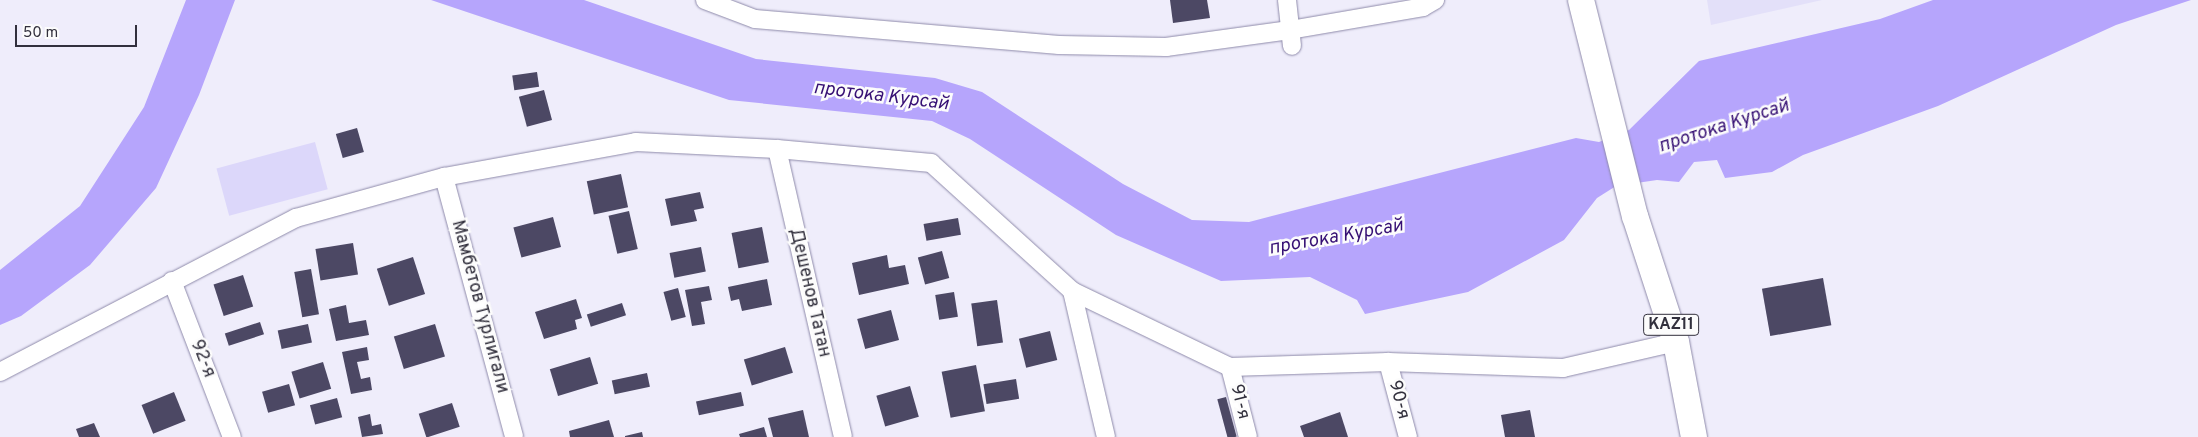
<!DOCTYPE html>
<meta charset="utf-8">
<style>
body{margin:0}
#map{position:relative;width:2198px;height:437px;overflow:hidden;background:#efedfb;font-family:Overpass,sans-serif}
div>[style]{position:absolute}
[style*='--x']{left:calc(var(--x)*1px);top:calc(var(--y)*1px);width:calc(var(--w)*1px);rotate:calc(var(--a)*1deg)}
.built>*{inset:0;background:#e3e0f9}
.green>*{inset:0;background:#dcd7fa;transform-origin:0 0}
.water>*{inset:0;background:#b6a5fc}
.building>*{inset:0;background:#4c4864;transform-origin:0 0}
.roads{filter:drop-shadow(0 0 1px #8e8aaa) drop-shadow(0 0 1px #8e8aaa)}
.minor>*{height:18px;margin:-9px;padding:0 9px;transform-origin:9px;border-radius:9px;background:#fff}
.highway>*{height:26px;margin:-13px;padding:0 13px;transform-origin:13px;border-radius:13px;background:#fff}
span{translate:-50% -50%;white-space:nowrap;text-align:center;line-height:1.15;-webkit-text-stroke:5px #fcfcfc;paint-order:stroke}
.shield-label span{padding:1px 4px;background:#fcfcfc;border:1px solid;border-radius:4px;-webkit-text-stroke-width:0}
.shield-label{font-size:16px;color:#32303d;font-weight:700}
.street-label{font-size:18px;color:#32303d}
.water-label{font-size:19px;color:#361074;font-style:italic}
.scale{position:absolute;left:15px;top:25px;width:122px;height:22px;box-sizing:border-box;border:2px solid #32303d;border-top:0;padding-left:6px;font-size:15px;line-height:18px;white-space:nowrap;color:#32303d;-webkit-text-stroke:4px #fcfcfc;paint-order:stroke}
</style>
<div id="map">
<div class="built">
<div style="clip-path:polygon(1707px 0,1822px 0,1711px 25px)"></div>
</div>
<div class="green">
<div style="left:315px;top:142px;width:49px;height:102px;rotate:75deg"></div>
</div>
<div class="water">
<div style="clip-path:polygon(186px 0,235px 0,199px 95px,156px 188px,90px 265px,21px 316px,0 325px,0 270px,80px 206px,144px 107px)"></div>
<div style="clip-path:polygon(431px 0,584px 0,756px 59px,935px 78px,982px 92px,1123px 184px,1192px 220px,1249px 222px,1576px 138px,1599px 142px,1629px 130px,1699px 61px,1880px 19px,1933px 0,2191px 0,2116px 25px,1938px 106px,1803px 155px,1772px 172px,1725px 178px,1717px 160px,1694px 162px,1679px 182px,1657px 180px,1616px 186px,1597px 198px,1564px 240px,1468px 292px,1365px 314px,1357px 300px,1310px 277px,1221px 281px,1116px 235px,970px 139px,932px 121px,729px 100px)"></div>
</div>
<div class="building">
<div style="clip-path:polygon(1170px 0,1207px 0,1210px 18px,1173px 23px)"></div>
<div style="left:537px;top:72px;width:15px;height:25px;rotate:82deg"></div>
<div style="left:544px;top:90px;width:31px;height:26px;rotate:75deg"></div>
<div style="left:357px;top:128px;width:25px;height:22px;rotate:74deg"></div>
<div style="left:621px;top:174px;width:34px;height:35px;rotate:78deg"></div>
<div style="clip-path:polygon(700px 192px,704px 208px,694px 210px,697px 221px,671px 226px,665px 199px)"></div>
<div style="left:629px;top:211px;width:39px;height:21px;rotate:77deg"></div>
<div style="left:553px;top:217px;width:31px;height:41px;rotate:75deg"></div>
<div style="left:958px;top:218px;width:17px;height:35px;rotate:80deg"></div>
<div style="left:762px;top:227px;width:36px;height:31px;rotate:79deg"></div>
<div style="left:353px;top:243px;width:32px;height:38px;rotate:81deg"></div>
<div style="left:701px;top:247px;width:25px;height:32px;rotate:79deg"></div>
<div style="left:942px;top:251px;width:28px;height:25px;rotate:75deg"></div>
<div style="clip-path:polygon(887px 255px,889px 268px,905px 265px,909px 284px,859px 295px,852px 263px)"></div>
<div style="left:413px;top:257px;width:39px;height:38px;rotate:72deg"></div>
<div style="left:311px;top:269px;width:46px;height:17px;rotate:80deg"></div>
<div style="left:243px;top:275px;width:33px;height:31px;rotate:72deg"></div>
<div style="left:1823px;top:278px;width:48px;height:62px;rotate:80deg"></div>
<div style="clip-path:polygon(767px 279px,772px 305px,742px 311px,739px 299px,731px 301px,728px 287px)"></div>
<div style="clip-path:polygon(709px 286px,712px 300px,701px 302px,705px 324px,692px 326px,685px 290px)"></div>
<div style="left:678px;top:288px;width:30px;height:15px;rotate:75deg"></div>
<div style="left:954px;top:292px;width:25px;height:19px;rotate:81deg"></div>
<div style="clip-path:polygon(576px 299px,582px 318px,575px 320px,577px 329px,544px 339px,535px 312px)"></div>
<div style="left:997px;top:300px;width:43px;height:26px;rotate:82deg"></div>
<div style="left:622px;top:303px;width:13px;height:37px;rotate:72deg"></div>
<div style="clip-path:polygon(346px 305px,349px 323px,366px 320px,369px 335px,336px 341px,329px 309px)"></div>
<div style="left:891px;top:310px;width:31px;height:35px;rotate:75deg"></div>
<div style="left:260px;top:322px;width:13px;height:37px;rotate:72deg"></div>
<div style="left:308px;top:324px;width:19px;height:31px;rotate:78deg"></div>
<div style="left:435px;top:324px;width:34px;height:43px;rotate:73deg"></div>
<div style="left:1050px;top:331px;width:30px;height:32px;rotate:76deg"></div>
<div style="clip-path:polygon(367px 347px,369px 360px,357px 362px,361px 379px,370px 377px,372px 390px,351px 394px,342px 352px)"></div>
<div style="left:785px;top:347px;width:27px;height:43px;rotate:73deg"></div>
<div style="left:590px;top:357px;width:28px;height:42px;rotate:73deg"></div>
<div style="left:323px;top:362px;width:28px;height:33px;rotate:73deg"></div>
<div style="left:976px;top:365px;width:47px;height:35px;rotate:79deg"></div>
<div style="left:647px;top:373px;width:14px;height:36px;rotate:78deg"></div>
<div style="left:1016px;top:379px;width:20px;height:33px;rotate:81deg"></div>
<div style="left:289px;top:384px;width:22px;height:28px;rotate:74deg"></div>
<div style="left:910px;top:386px;width:32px;height:35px;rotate:74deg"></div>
<div style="left:174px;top:392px;width:31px;height:35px;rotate:68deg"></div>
<div style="left:741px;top:392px;width:14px;height:46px;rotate:78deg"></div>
<div style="left:1226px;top:397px;width:41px;height:9px;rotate:75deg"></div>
<div style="left:337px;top:398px;width:20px;height:28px;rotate:75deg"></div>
<div style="left:452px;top:403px;width:25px;height:35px;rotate:72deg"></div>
<div style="clip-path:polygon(803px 410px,809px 437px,773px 437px,768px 418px)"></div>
<div style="clip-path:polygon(1530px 410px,1535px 437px,1505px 437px,1501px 415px)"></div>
<div style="clip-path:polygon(1340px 412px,1348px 437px,1304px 437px,1300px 426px)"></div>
<div style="clip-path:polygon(370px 414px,372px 426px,381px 424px,383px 434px,362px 437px,358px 417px)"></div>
<div style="clip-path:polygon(609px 420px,614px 437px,570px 437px,569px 431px)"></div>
<div style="clip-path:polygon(94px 423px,100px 437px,79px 437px,76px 429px)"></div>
<div style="clip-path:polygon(764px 427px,767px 437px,740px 437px,739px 434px)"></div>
<div style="clip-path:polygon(642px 432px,643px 437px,625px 437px,625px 436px)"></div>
</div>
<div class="roads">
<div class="minor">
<div style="--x:705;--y:0;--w:53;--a:20.8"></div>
<div style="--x:755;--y:19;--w:305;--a:4.9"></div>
<div style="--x:1059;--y:45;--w:107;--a:1.1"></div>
<div style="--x:1166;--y:47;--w:125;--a:-7.8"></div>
<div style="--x:1290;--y:30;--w:135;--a:-9.8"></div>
<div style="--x:1423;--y:7;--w:14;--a:-30"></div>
<div style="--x:1287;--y:0;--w:46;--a:83.8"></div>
<div style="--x:777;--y:149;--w:295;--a:77.1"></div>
<div style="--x:444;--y:177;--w:269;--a:74.9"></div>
<div style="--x:172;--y:281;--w:167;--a:69"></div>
<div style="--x:1072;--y:291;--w:150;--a:76.9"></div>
<div style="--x:1388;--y:362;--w:78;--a:75.1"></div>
<div style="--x:1230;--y:367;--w:72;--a:75.6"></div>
<div style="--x:0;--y:372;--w:334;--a:-27.5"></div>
<div style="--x:296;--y:218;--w:154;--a:-15.5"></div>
<div style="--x:444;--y:177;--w:195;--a:-10.3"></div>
<div style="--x:636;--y:142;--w:141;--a:2.8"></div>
<div style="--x:777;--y:149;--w:155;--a:5.2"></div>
<div style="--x:931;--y:163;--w:190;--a:42.2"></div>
<div style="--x:1072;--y:291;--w:175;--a:25.7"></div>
<div style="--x:1230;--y:367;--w:158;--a:-1.8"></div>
<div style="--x:1388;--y:362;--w:175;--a:2"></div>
<div style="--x:1563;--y:368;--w:116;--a:-13"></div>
</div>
<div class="highway">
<div style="--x:1581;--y:0;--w:223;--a:76"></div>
<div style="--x:1635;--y:216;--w:133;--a:72"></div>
<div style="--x:1676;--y:342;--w:97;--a:79.3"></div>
</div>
</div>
<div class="shield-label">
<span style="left:1671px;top:325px">KAZ11</span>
</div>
<div class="street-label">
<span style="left:809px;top:293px;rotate:77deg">Дешенов Татан</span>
<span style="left:479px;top:307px;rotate:75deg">Мамбетов Турлигали</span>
<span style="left:202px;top:359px;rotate:69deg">92-я</span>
<span style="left:1398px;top:400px;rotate:75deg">90-я</span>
<span style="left:1239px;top:402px;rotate:76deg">91-я</span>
</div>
<div class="water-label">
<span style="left:881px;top:97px;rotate:7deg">протока Курсай</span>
<span style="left:1724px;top:127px;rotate:-18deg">протока Курсай</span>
<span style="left:1336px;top:238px;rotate:-10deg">протока Курсай</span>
</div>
<div class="scale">50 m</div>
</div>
